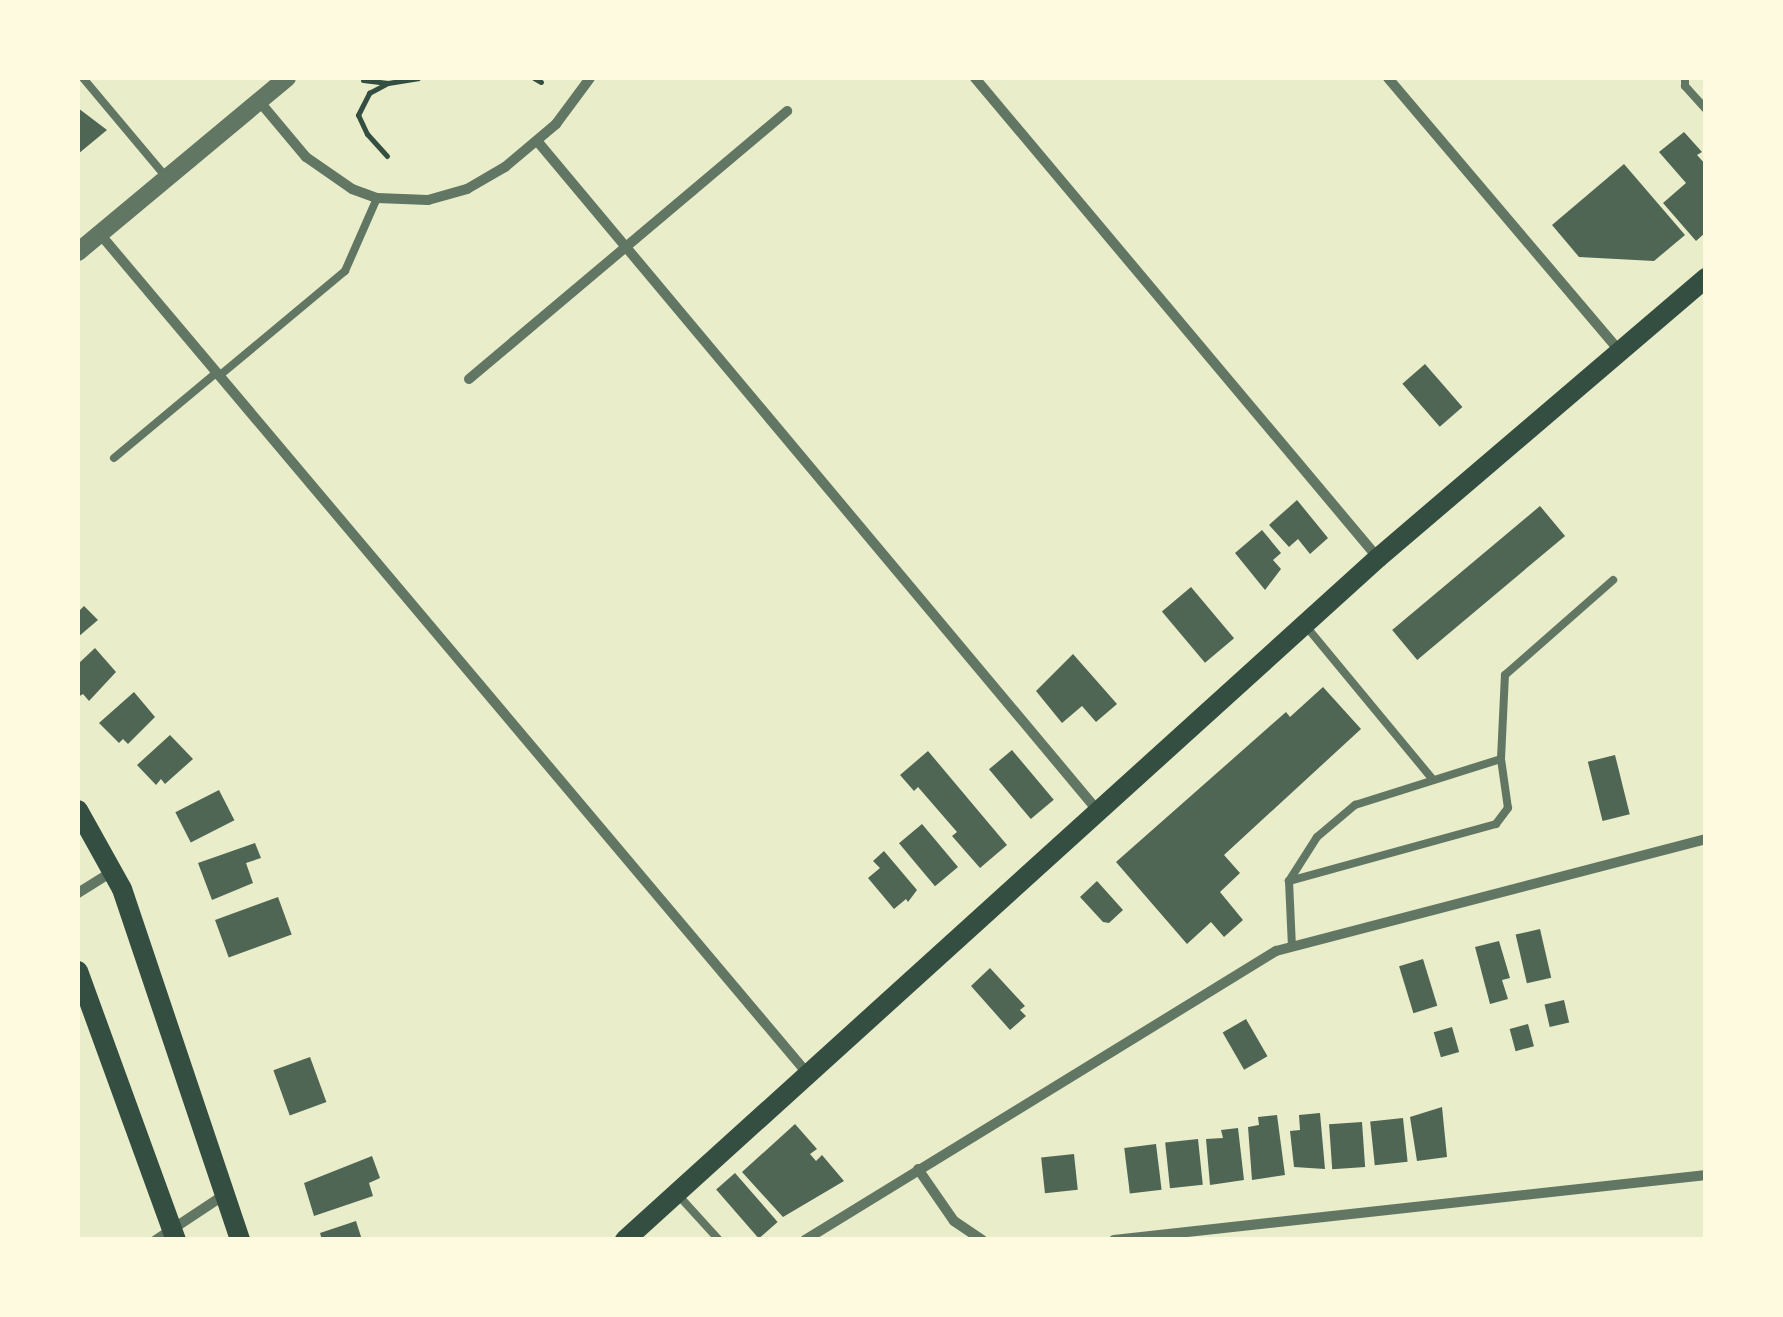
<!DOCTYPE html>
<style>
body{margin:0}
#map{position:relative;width:1783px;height:1317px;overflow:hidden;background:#e9edc9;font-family:Arial,sans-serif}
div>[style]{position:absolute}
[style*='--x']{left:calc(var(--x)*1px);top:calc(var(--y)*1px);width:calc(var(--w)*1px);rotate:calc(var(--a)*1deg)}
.building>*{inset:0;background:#4f6655;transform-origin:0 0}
.path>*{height:5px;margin:-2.5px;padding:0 2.5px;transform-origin:2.5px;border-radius:2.5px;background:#344e41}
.service>*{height:8px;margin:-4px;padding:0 4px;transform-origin:4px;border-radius:4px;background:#617663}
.minor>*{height:10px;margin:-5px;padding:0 5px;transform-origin:5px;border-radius:5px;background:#617663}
.tertiary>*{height:18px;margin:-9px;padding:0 9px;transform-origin:9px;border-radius:9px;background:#617663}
.secondary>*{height:20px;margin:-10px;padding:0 10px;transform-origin:10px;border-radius:10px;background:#344e41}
span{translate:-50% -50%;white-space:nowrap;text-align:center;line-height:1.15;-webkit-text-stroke:10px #fefae0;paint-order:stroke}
.frame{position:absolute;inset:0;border:80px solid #fefae0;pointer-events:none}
</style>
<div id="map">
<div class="building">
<div style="clip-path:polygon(78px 108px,107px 130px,78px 154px)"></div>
<div style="clip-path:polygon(1684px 132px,1702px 152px,1697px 155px,1706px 165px,1706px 232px,1696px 241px,1663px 203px,1686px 183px,1659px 152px)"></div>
<div style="clip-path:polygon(1624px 164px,1685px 235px,1654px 261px,1579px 257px,1552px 225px)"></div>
<div style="left:1425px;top:364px;width:57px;height:30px;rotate:49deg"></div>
<div style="clip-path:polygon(1297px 500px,1328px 538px,1310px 554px,1298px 539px,1289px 547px,1269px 525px)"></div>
<div style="left:1540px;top:506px;width:39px;height:193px;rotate:50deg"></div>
<div style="clip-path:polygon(1262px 530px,1281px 553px,1273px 560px,1281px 569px,1265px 590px,1235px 553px)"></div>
<div style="left:1191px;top:587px;width:67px;height:38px;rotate:50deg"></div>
<div style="clip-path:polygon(84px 606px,98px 620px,78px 637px,78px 612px)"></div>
<div style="clip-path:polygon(95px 648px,116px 672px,89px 701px,83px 694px,78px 697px,78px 664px)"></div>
<div style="clip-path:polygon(1073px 654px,1117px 704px,1096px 722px,1082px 706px,1062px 723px,1036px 691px)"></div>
<div style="clip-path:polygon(1323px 687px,1361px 729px,1224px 855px,1240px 873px,1220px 892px,1243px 920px,1224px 937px,1211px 922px,1187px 944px,1116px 862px,1286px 712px,1290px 717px)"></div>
<div style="clip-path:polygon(134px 692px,155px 717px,128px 744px,123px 739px,119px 743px,99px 723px)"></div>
<div style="clip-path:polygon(170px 735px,193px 759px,165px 784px,161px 779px,156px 785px,137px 765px)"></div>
<div style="left:1012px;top:750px;width:65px;height:30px;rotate:50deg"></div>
<div style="clip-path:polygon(928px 751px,1007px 845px,980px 868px,952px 836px,957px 832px,918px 787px,914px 791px,900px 775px)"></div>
<div style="left:1615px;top:755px;width:61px;height:28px;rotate:76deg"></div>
<div style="left:219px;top:790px;width:34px;height:49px;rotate:63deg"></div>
<div style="left:922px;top:824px;width:56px;height:30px;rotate:50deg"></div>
<div style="clip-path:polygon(255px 843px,261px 858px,246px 863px,253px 883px,212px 900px,198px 863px)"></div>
<div style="clip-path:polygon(884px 851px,917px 890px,908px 902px,906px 899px,894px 909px,868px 878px,880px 868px,873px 861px)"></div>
<div style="clip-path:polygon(1097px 881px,1123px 910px,1109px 923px,1103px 922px,1080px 897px)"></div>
<div style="left:278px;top:897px;width:40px;height:67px;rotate:70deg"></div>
<div style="left:1540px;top:929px;width:50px;height:25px;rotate:77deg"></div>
<div style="clip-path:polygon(1499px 941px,1510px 978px,1502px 980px,1508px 999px,1490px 1004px,1475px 947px)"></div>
<div style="left:1423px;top:959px;width:49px;height:25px;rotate:73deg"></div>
<div style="clip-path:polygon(990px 968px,1025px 1006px,1020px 1010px,1026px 1016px,1010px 1030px,971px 986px)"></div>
<div style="left:1564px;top:1000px;width:23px;height:20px;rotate:77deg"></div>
<div style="left:1246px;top:1019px;width:43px;height:27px;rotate:60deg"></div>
<div style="left:1528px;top:1024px;width:23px;height:19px;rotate:75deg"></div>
<div style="left:1452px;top:1027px;width:26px;height:19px;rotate:74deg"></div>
<div style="left:310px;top:1057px;width:48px;height:39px;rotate:70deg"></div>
<div style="clip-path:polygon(1442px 1107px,1447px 1157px,1417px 1161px,1410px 1117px)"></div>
<div style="clip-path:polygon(1320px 1113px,1325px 1169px,1294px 1167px,1290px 1131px,1300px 1130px,1299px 1115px)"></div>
<div style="clip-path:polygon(1277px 1115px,1285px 1175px,1252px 1180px,1248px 1127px,1259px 1125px,1258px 1117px)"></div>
<div style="left:1403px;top:1118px;width:44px;height:33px;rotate:84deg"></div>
<div style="left:1362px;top:1122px;width:45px;height:33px;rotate:86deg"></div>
<div style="clip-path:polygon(795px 1124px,817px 1149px,810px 1154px,816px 1161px,822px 1155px,844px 1181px,783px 1217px,742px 1172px)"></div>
<div style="clip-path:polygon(1238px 1128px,1244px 1180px,1210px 1185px,1206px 1139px,1223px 1138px,1221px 1130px)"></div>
<div style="left:1198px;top:1139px;width:46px;height:33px;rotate:84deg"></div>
<div style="left:1156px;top:1144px;width:46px;height:32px;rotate:83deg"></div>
<div style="left:1074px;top:1154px;width:36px;height:33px;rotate:84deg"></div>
<div style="clip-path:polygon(372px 1156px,380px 1178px,369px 1183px,373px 1196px,314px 1216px,304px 1183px)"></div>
<div style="left:735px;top:1173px;width:65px;height:25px;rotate:49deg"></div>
<div style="clip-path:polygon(356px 1221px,362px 1240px,322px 1240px,320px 1233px)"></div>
</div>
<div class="path">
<div style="--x:534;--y:78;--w:8;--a:30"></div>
<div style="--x:363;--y:80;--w:25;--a:7"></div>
<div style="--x:388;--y:83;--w:30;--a:-9"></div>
<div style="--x:387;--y:156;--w:30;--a:-132"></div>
<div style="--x:367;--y:134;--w:21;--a:-115"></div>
<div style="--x:358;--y:115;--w:25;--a:-63"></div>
<div style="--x:369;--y:93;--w:21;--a:-28"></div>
</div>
<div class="service">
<div style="--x:83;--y:78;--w:131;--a:50"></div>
<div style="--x:1685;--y:78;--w:8;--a:90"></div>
<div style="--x:1685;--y:86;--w:31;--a:48"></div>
<div style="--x:219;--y:376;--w:164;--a:-39.8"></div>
<div style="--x:345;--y:271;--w:80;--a:-66.3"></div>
<div style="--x:114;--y:458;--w:133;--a:-39.8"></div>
<div style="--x:1305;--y:625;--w:201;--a:50.4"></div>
<div style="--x:1501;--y:759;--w:84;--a:-87.3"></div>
<div style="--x:1505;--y:675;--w:144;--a:-41.3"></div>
<div style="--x:1289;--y:881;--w:52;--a:-57.5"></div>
<div style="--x:1317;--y:837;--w:50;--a:-40.1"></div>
<div style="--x:1355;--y:805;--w:153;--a:-17.5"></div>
<div style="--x:1501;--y:759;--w:49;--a:81.9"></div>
<div style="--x:1508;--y:808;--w:20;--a:127"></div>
<div style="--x:1496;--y:824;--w:215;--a:164.6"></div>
<div style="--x:1289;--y:881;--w:66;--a:87.4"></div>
<div style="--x:679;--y:1196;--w:59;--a:47.7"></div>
</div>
<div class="minor">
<div style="--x:975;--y:78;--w:627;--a:49.98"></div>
<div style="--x:1388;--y:78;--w:357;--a:49.7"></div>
<div style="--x:259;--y:101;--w:73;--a:50"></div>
<div style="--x:306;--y:157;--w:56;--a:34.8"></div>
<div style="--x:352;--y:189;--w:27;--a:20"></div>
<div style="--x:377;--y:198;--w:51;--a:2.2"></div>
<div style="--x:428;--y:200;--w:41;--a:-15.8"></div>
<div style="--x:467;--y:189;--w:44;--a:-30.1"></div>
<div style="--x:505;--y:167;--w:67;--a:-40.1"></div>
<div style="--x:556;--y:124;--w:57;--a:-53.5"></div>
<div style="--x:538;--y:142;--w:872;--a:50.07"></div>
<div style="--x:100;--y:234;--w:1097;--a:49.88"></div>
<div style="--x:469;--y:379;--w:416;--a:-40.1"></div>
<div style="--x:78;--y:893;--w:40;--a:-32"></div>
<div style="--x:918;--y:1169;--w:63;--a:55.3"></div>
<div style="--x:954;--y:1221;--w:34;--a:34"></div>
<div style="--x:156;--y:1240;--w:82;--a:-33.5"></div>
<div style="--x:805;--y:1240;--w:553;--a:-31.53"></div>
<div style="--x:1276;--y:951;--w:444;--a:-14.6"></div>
<div style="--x:1114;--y:1240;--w:596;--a:-6.27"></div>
</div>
<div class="tertiary">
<div style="--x:78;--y:252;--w:272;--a:-39.8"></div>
</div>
<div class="secondary">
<div style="--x:78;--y:810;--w:90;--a:60.9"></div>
<div style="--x:122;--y:889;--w:370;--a:71.4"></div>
<div style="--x:78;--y:971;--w:286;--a:70"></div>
<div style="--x:625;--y:1240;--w:1016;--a:-42.17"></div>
<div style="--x:1378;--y:558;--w:431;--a:-40.5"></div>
</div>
<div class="frame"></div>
</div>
